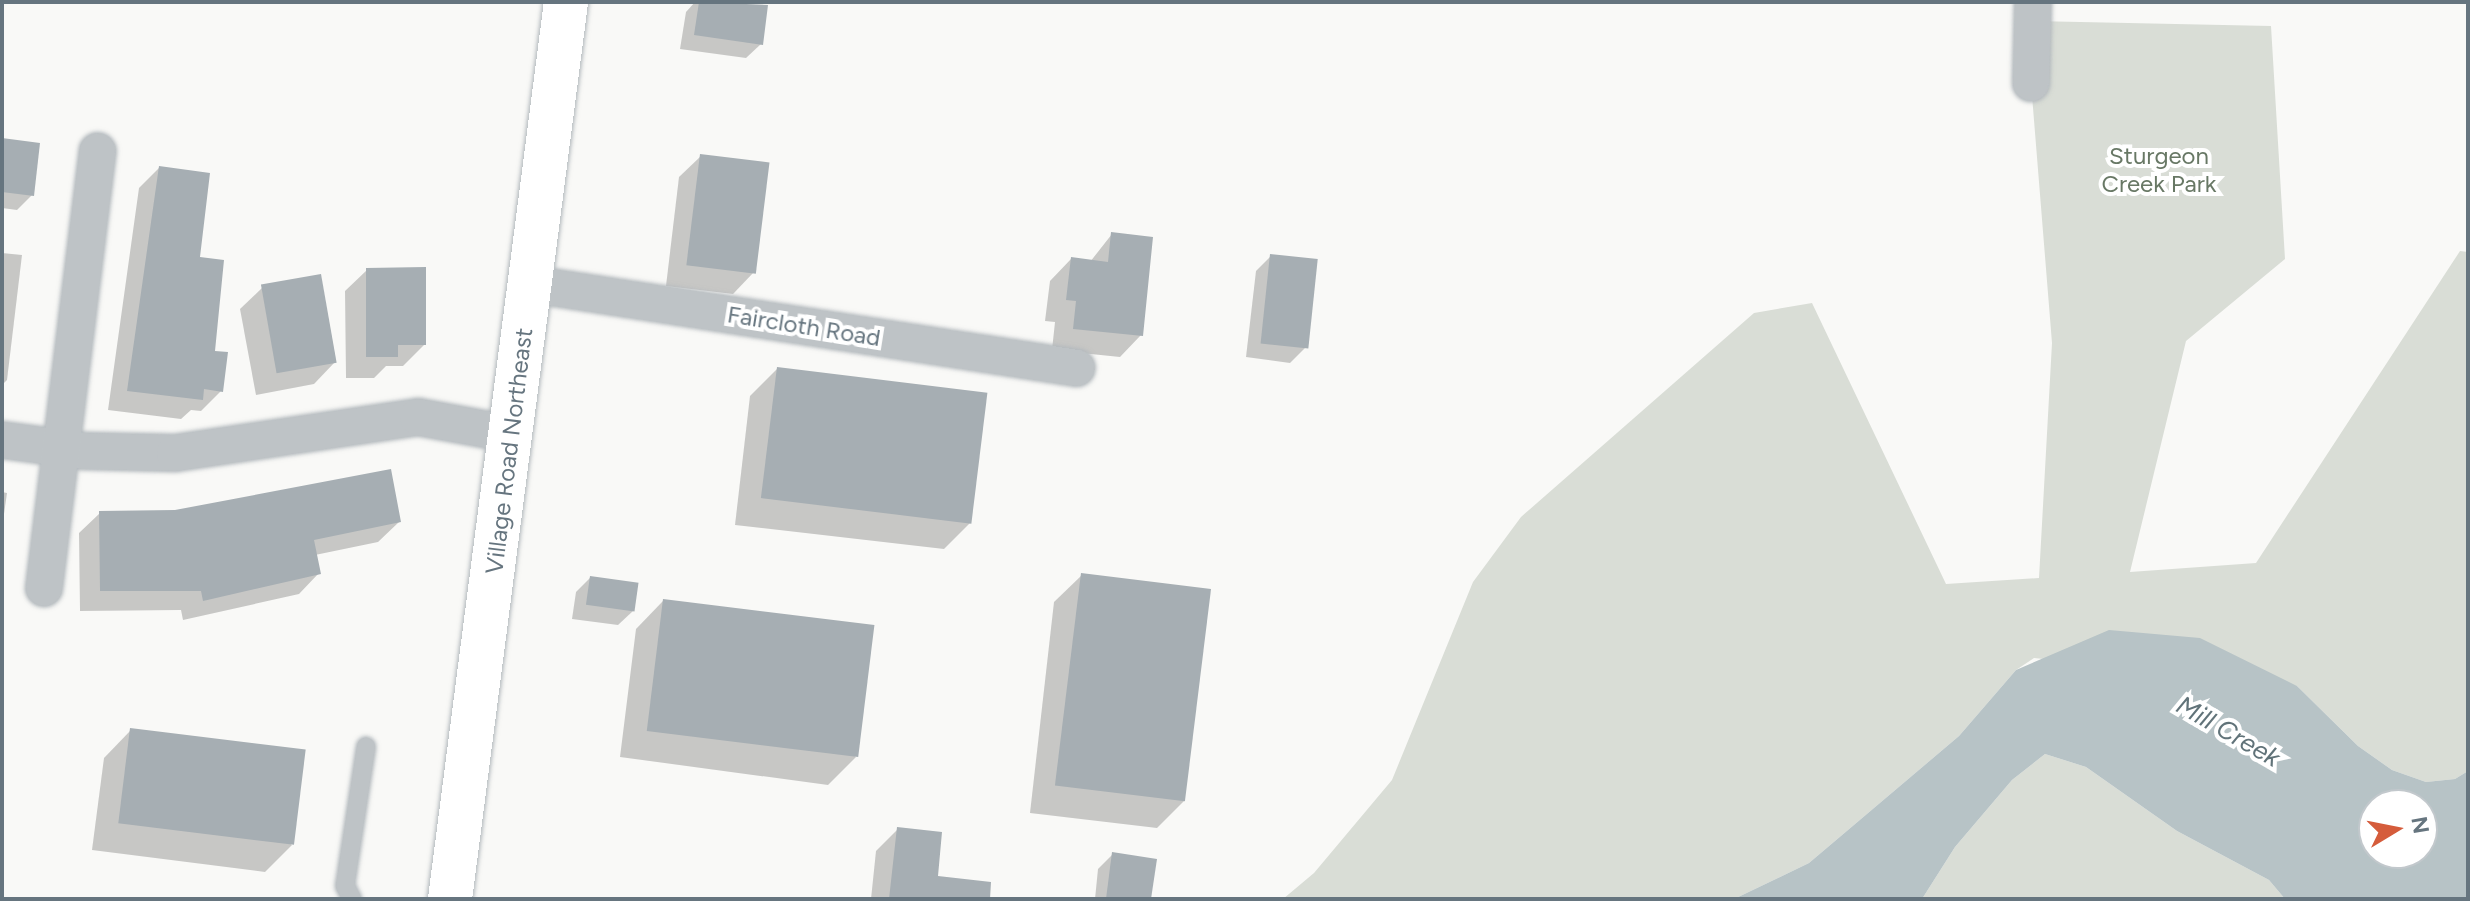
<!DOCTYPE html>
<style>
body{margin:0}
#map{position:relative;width:2470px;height:901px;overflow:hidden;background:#f9f9f7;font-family:Figtree,sans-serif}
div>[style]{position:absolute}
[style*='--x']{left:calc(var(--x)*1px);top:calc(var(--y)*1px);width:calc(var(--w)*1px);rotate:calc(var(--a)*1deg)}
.green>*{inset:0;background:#d9ddd6}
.water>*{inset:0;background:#b7c3c6}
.shadow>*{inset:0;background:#0003}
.building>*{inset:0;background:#a6aeb3;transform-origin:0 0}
.roads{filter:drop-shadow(0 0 2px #b3b9bd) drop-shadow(0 0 2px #b3b9bd)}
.service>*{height:18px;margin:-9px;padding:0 9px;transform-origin:9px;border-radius:9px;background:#bec3c6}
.minor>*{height:36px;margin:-18px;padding:0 18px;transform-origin:18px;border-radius:18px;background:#bec3c6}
.secondary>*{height:44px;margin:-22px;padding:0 22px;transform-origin:22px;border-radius:22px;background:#fff}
span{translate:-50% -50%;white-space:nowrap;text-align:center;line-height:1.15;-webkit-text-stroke:8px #fff;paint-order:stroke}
.park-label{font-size:24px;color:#687865}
.street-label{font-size:24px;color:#66757f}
.water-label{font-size:26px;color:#617379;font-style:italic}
.frame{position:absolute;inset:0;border:4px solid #66757f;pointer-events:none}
.north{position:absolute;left:2358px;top:789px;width:80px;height:80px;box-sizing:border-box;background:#fff;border:2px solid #c2c8cc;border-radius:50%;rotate:80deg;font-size:22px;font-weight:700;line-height:32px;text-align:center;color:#66757f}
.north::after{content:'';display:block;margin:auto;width:28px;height:36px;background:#d55c3b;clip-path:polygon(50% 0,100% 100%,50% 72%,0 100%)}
</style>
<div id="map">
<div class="green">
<div style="clip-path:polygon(2033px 21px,2271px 26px,2285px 259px,2186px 341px,2130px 572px,2256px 563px,2460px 251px,2468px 252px,2468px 771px,2455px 779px,2426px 782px,2392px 770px,2358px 746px,2297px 686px,2034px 658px,2016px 670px,1959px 736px,1809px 863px,1734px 899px,1283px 899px,1314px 873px,1392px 780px,1473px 582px,1521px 517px,1754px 313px,1812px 303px,1946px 584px,2039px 578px,2052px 343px,2031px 83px)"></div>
<div style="clip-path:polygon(2045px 754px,2086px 767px,2177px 831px,2269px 880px,2285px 899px,1922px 899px,1955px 847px,2012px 780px)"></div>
</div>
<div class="water">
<div style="clip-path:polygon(evenodd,2109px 630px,2200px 638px,2297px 686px,2358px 746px,2392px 770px,2426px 782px,2455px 779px,2468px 771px,2468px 899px,2285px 899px,2269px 880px,2177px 831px,2086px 767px,2045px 754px,2012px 780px,1955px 847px,1922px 899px,1734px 899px,1809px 863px,1959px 736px,2016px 670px,2109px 630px,2374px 805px,2422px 805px,2422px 853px,2374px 853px,2374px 805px)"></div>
</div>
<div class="shadow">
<div style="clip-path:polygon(695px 2px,766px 6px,761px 44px,746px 58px,680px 49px,686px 12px)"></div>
<div style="clip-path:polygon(2px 141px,32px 195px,17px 210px,2px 208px)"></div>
<div style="clip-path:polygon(701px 156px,754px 272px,733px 294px,666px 286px,679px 177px)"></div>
<div style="clip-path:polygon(159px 168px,198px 259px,221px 391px,201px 411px,191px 410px,181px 419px,108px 410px,139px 188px)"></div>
<div style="clip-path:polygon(1112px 234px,1141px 335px,1120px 357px,1052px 350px,1055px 322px,1045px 321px,1050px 281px,1071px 259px,1090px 262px)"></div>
<div style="clip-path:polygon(2px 253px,22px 255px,7px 380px,2px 385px)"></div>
<div style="clip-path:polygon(1271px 256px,1305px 348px,1290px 363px,1246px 357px,1256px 271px)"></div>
<div style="clip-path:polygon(367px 270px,424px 345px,403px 366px,386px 366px,374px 378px,346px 378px,345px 291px)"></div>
<div style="clip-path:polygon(262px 288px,335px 362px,314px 384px,256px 395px,240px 309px)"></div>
<div style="clip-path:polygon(777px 369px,971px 522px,944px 549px,735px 525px,750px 396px)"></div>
<div style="clip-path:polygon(2px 492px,7px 493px,2px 528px)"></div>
<div style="clip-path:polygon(100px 513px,399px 522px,378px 542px,315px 555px,319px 573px,299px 594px,183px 620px,181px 610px,80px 611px,79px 533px)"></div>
<div style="clip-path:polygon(1082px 575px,1184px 801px,1157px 828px,1030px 813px,1054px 602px)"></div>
<div style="clip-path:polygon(590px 578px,633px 611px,618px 625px,572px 619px,576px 592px)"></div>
<div style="clip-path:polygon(663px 601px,856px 757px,828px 785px,620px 757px,636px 629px)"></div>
<div style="clip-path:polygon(131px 730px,292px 845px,265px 872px,92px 850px,104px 758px)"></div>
<div style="clip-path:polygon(898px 829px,935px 878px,950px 899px,871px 899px,876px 851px)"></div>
<div style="clip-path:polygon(1113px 854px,1149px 899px,1095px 899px,1098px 869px)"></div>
</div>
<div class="building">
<div style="clip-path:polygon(699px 2px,768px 5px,763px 45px,694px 35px)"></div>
<div style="clip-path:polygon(2px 138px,40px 143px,34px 196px,2px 192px)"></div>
<div style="left:700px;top:154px;width:70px;height:112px;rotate:7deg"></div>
<div style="clip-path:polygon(159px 166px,210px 173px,200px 257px,224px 260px,215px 351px,228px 352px,223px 392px,204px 389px,203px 400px,127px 391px)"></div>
<div style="clip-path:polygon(1111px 232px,1153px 237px,1143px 336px,1073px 329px,1076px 301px,1066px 300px,1071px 257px,1108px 262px)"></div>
<div style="left:1270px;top:254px;width:48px;height:90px;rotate:6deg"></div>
<div style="clip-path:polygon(426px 267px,426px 345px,398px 345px,398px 357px,366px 357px,366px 268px)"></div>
<div style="left:321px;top:274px;width:90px;height:61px;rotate:80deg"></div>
<div style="left:777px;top:367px;width:212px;height:132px;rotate:7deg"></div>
<div style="clip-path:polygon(391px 469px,401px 522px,314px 540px,321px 574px,203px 601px,201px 591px,100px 591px,99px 511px,175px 510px)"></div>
<div style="left:1081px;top:573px;width:131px;height:214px;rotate:7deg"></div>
<div style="left:590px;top:576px;width:49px;height:29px;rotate:8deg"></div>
<div style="left:663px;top:599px;width:213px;height:133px;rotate:7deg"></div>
<div style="left:130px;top:728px;width:177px;height:96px;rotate:7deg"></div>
<div style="clip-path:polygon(897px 827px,942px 832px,938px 876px,991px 882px,990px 899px,889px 899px)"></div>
<div style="clip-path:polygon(1112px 852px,1157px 859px,1151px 899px,1106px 899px)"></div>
</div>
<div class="roads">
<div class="service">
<div style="--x:352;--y:899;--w:15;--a:-118"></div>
<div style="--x:345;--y:886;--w:141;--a:-81.4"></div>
</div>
<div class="minor">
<div style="--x:2031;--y:83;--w:81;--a:-88.6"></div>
<div style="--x:530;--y:284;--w:553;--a:8.73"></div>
<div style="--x:2;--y:440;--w:83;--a:7.6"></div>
<div style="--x:84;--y:451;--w:91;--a:1.3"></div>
<div style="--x:175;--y:453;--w:246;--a:-8.4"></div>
<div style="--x:418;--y:417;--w:95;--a:10.4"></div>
<div style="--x:44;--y:588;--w:440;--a:-83"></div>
</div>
<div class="secondary">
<div style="--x:450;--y:899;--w:904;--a:-82.63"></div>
</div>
</div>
<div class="park-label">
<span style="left:2159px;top:170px">Sturgeon<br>Creek Park</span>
</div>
<div class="street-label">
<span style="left:804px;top:326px;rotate:9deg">Faircloth Road</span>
<span style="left:509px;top:451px;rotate:-83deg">Village Road Northeast</span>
</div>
<div class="water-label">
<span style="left:2228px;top:732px;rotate:30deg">Mill Creek</span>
</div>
<div class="frame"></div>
<div class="north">N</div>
</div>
